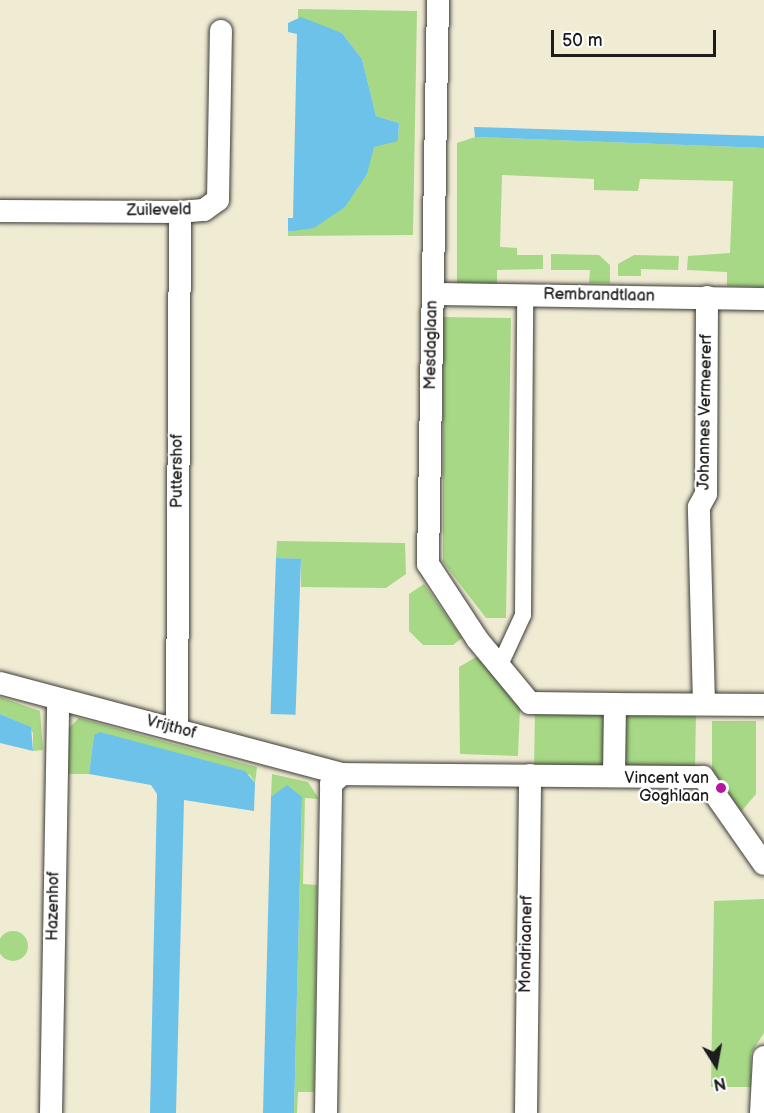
<!DOCTYPE html>
<style>
body{margin:0}
#map{position:relative;width:764px;height:1113px;overflow:hidden;background:#f0ebd3;font-family:"Balsamiq Sans",sans-serif}
div>[style]{position:absolute}
[style*='--x']{left:calc(var(--x)*1px);top:calc(var(--y)*1px);width:calc(var(--w)*1px);rotate:calc(var(--a)*1deg)}
.green>*{inset:0;background:#a7d886;transform-origin:0 0}
.round{border-radius:50%}
.water>*{inset:0;background:#6dc2e9;transform-origin:0 0}
.roads{filter:drop-shadow(0 0 2px #3c3b37) drop-shadow(0 0 2px #3c3b37)}
.pedestrian>*{height:16px;margin:-8px;padding:0 8px;transform-origin:8px;border-radius:8px;background:#fff}
.minor>*{height:22px;margin:-11px;padding:0 11px;transform-origin:11px;border-radius:11px;background:#fff}
.dots>*{width:16px;height:16px;translate:-50% -50%;box-sizing:border-box;border:3px solid #fff;border-radius:50%}
span{translate:-50% -50%;white-space:nowrap;text-align:center;line-height:1.15;-webkit-text-stroke:4.5px #fff;paint-order:stroke}
.street-label{font-size:16px;color:#1c1c1c}
.poi-label{font-size:16px;color:#1c1c1c}
.right{translate:-100% -50%;text-align:right}
.north{position:absolute;left:686px;top:1035px;width:60px;height:60px;-webkit-text-stroke:4px #fff;paint-order:stroke;rotate:169deg;font-size:16px;font-weight:700;line-height:24px;text-align:center;color:#1c1c1c}
.north::after{content:'';display:block;margin:auto;width:21px;height:27px;background:#1c1c1c;clip-path:polygon(50% 0,100% 100%,50% 72%,0 100%)}
.scale{position:absolute;left:551px;top:30px;width:165px;height:27px;box-sizing:border-box;border:3px solid #1c1c1c;border-top:0;padding-left:8px;font-size:18px;line-height:21px;white-space:nowrap;color:#1c1c1c;-webkit-text-stroke:4px #fff;paint-order:stroke}
</style>
<div id="map">
<div class="green">
<div style="clip-path:polygon(298px 9px,417px 11px,413px 235px,288px 236px,288px 231px,357px 189px,374px 146px,398px 140px,399px 123px,376px 116px,362px 59px,342px 33px,298px 19px)"></div>
<div style="clip-path:polygon(475px 137px,764px 148px,764px 287px,727px 286px,727px 272px,687px 270px,688px 256px,730px 253px,733px 181px,640px 179px,638px 191px,594px 190px,594px 179px,502px 175px,500px 247px,517px 248px,517px 255px,543px 255px,543px 269px,497px 270px,497px 285px,457px 283px,457px 143px)"></div>
<div style="clip-path:polygon(551px 254px,599px 255px,610px 265px,610px 283px,589px 283px,590px 270px,551px 270px)"></div>
<div style="clip-path:polygon(634px 255px,679px 256px,678px 270px,641px 269px,641px 276px,618px 276px,618px 264px)"></div>
<div style="clip-path:polygon(443px 317px,511px 318px,506px 618px,486px 618px,443px 562px)"></div>
<div style="clip-path:polygon(277px 541px,405px 543px,406px 574px,386px 588px,301px 587px,301px 559px,276px 558px)"></div>
<div style="clip-path:polygon(424px 584px,462px 638px,453px 645px,423px 645px,409px 631px,409px 594px)"></div>
<div style="clip-path:polygon(478px 656px,520px 707px,518px 756px,460px 754px,459px 667px)"></div>
<div style="clip-path:polygon(0 697px,40px 711px,43px 750px,33px 751px,33px 733px,26px 725px,0 714px)"></div>
<div style="left:535px;top:710px;width:76px;height:58px;rotate:1deg"></div>
<div style="left:620px;top:712px;width:76px;height:58px;rotate:1deg"></div>
<div style="clip-path:polygon(79px 718px,257px 767px,255px 783px,250px 775px,94px 735px,89px 774px,67px 774px,68px 729px)"></div>
<div style="clip-path:polygon(712px 721px,756px 721px,756px 794px,739px 814px,712px 770px)"></div>
<div style="clip-path:polygon(272px 774px,308px 782px,319px 799px,305px 798px,303px 884px,317px 885px,314px 1092px,298px 1092px,297px 1113px,294px 1113px,302px 797px,271px 797px)"></div>
<div style="clip-path:polygon(764px 899px,764px 1033px,751px 1053px,751px 1087px,711px 1087px,714px 901px)"></div>
<div class="round" style="left:-2px;top:931px;width:30px;height:30px"></div>
</div>
<div class="water">
<div style="clip-path:polygon(301px 17px,342px 33px,362px 59px,376px 116px,399px 123px,398px 141px,374px 147px,367px 174px,345px 207px,314px 228px,293px 231px,288px 231px,288px 218px,293px 218px,297px 34px,288px 32px,288px 23px)"></div>
<div style="clip-path:polygon(474px 127px,764px 136px,764px 148px,475px 137px)"></div>
<div style="left:276px;top:558px;width:25px;height:156px;rotate:2deg"></div>
<div style="clip-path:polygon(0 714px,31px 727px,33px 751px,0 743px)"></div>
<div style="clip-path:polygon(100px 732px,245px 771px,255px 783px,254px 811px,184px 800px,176px 1113px,150px 1113px,157px 794px,151px 785px,89px 774px,94px 735px)"></div>
<div style="clip-path:polygon(287px 785px,302px 797px,294px 1113px,263px 1113px,271px 797px)"></div>
</div>
<div class="roads">
<div class="pedestrian">
<div style="--x:499;--y:667;--w:57;--a:-65.2"></div>
<div style="--x:523;--y:615;--w:319;--a:-89.6"></div>
</div>
<div class="minor">
<div style="--x:438;--y:0;--w:564;--a:91.02"></div>
<div style="--x:428;--y:564;--w:90;--a:56.8"></div>
<div style="--x:477;--y:639;--w:83;--a:50.4"></div>
<div style="--x:530;--y:703;--w:85;--a:0.7"></div>
<div style="--x:615;--y:704;--w:72;--a:90.8"></div>
<div style="--x:0;--y:211;--w:180;--a:0.3"></div>
<div style="--x:180;--y:212;--w:24;--a:-5"></div>
<div style="--x:204;--y:210;--w:17;--a:-36"></div>
<div style="--x:218;--y:200;--w:169;--a:-89"></div>
<div style="--x:433;--y:294;--w:331;--a:0.9"></div>
<div style="--x:0;--y:683;--w:354;--a:14.9"></div>
<div style="--x:615;--y:704;--w:149;--a:0.4"></div>
<div style="--x:704;--y:704;--w:197;--a:-91.5"></div>
<div style="--x:699;--y:507;--w:15;--a:-62"></div>
<div style="--x:706;--y:494;--w:197;--a:-89.7"></div>
<div style="--x:177;--y:729;--w:517;--a:-89.67"></div>
<div style="--x:51;--y:1113;--w:414;--a:-89"></div>
<div style="--x:326;--y:1113;--w:329;--a:-89.1"></div>
<div style="--x:331;--y:784;--w:15;--a:-42"></div>
<div style="--x:342;--y:774;--w:361;--a:0.5"></div>
<div style="--x:703;--y:777;--w:106;--a:55"></div>
<div style="--x:526;--y:1113;--w:338;--a:-89.3"></div>
<div style="--x:761;--y:1113;--w:56;--a:-86.9"></div>
</div>
</div>
<div class="dots">
<div style="left:721px;top:788px;background:#b5179e"></div>
</div>
<div class="street-label">
<span style="left:159px;top:211px;rotate:-1deg">Zuileveld</span>
<span style="left:599px;top:296px;rotate:1deg">Rembrandtlaan</span>
<span style="left:432px;top:345px;rotate:-89deg">Mesdaglaan</span>
<span style="left:706px;top:412px;rotate:-89deg">Johannes Vermeererf</span>
<span style="left:178px;top:471px;rotate:-90deg">Puttershof</span>
<span style="left:171px;top:728px;rotate:15deg">Vrijthof</span>
<span style="left:54px;top:906px;rotate:-89deg">Hazenhof</span>
<span style="left:527px;top:944px;rotate:-89deg">Mondriaanerf</span>
</div>
<div class="poi-label">
<span class="right" style="left:709px;top:788px">Vincent van<br>Goghlaan</span>
</div>
<div class="north">N</div>
<div class="scale">50 m</div>
</div>
